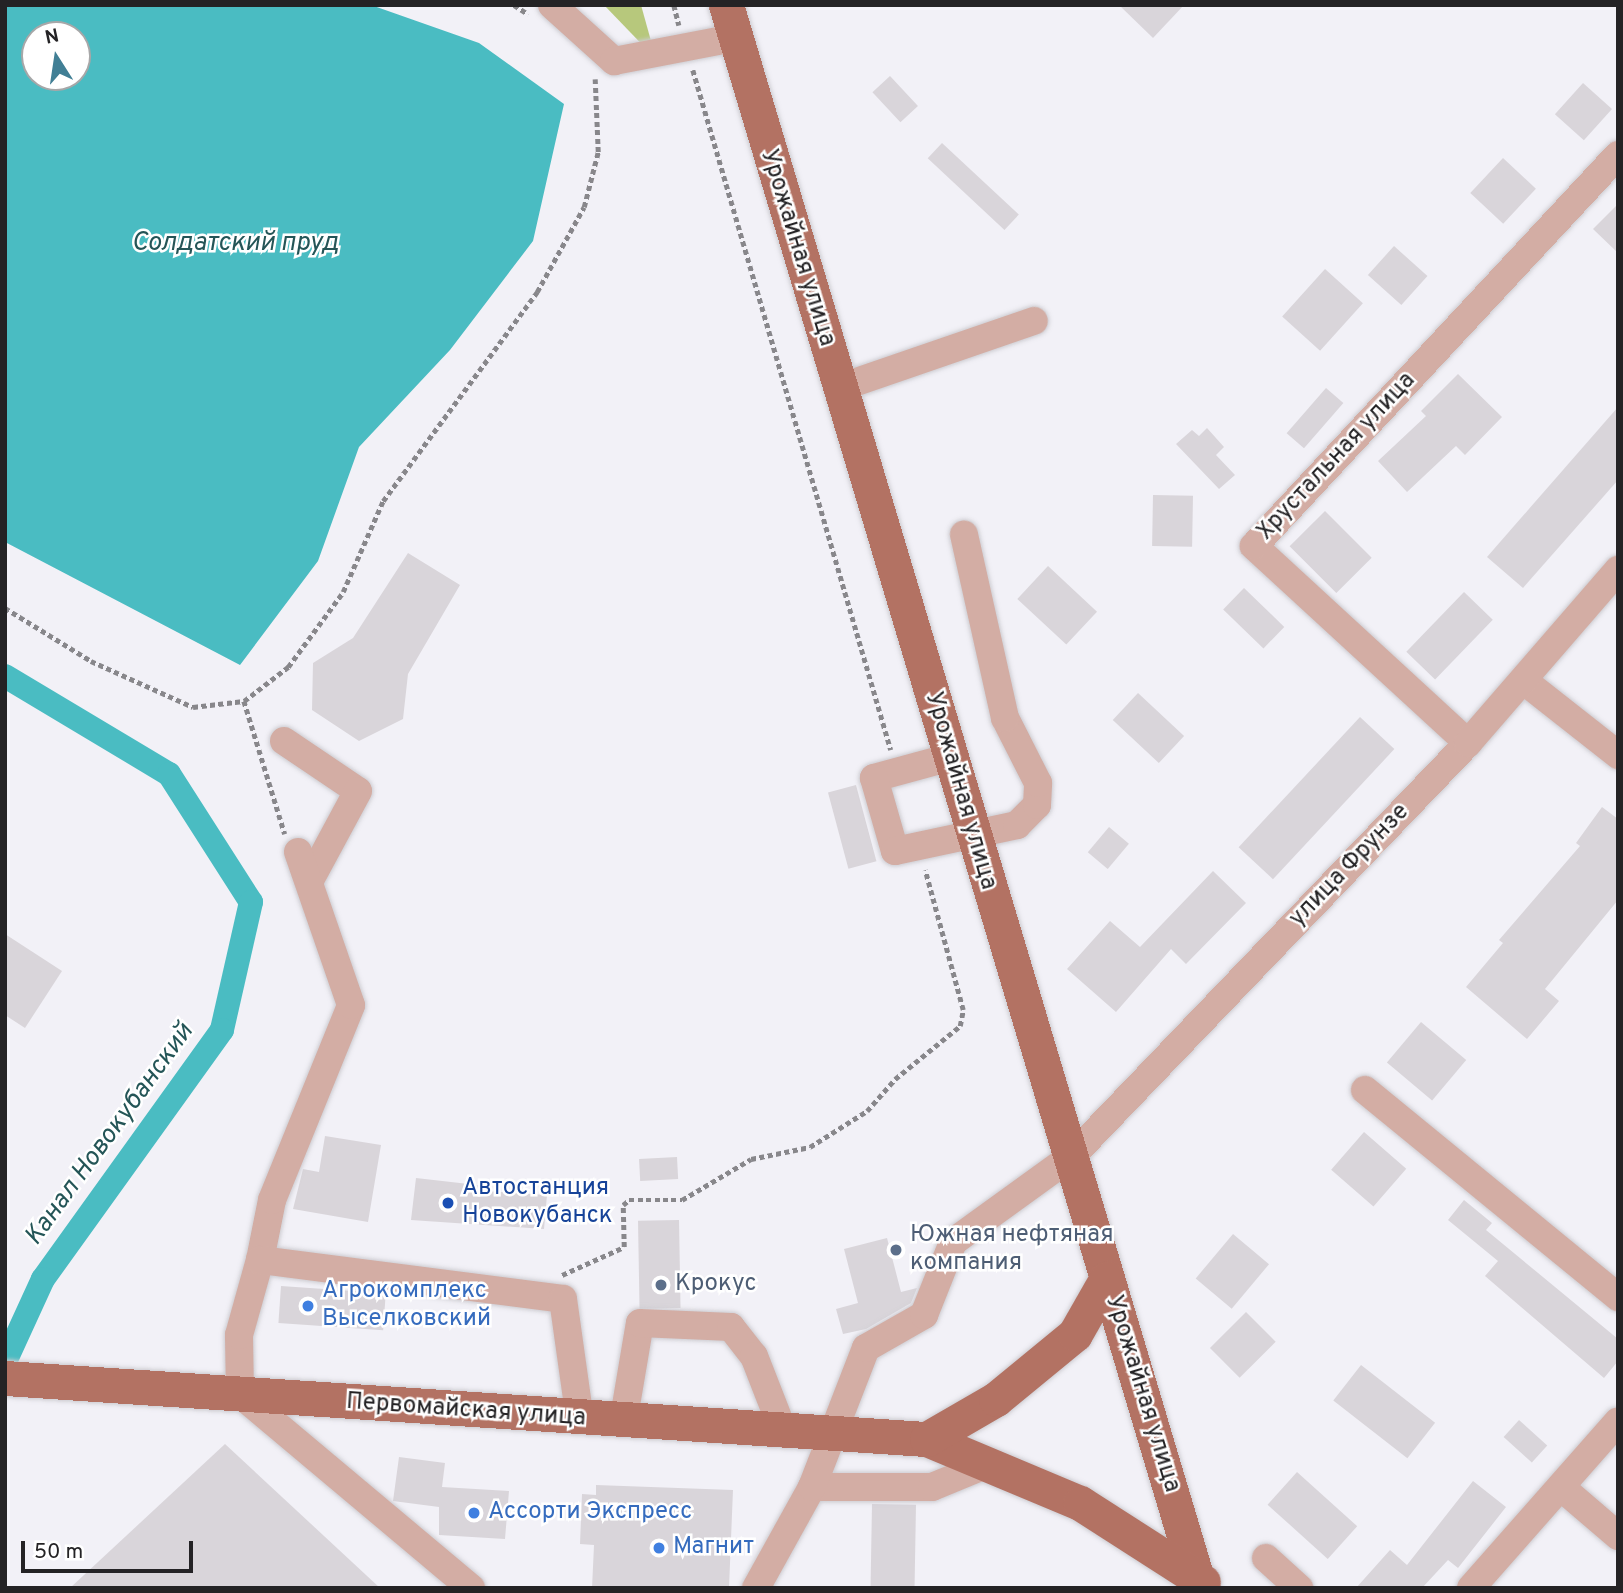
<!DOCTYPE html>
<meta charset="utf-8">
<style>
body{margin:0}
#map{position:relative;width:1623px;height:1593px;overflow:hidden;background:#f2f1f7;font-family:Overpass,sans-serif}
div>[style]{position:absolute}
[style*='--x']{left:calc(var(--x)*1px);top:calc(var(--y)*1px);width:calc(var(--w)*1px);rotate:calc(var(--a)*1deg)}
.forest>*{inset:0;background:#b7c87c}
.water>*{inset:0;background:#4abcc2}
.canal>*{height:24px;margin:-12px;padding:0 12px;transform-origin:12px;border-radius:12px;background:#4abcc2}
.building>*{inset:0;background:#d9d5da;transform-origin:0 0}
.path>*{height:4.5px;margin-top:-2.25px;transform-origin:0;background:repeating-linear-gradient(90deg,#88878b 0 5px,transparent 0 8.5px)}
.roads{filter:drop-shadow(0 0 2px #cdccd1) drop-shadow(0 0 2px #cdccd1)}
.minor>*{height:28px;margin:-14px;padding:0 14px;transform-origin:14px;border-radius:14px;background:#d3ada4}
.major>*{height:35px;margin:-17.5px;padding:0 17.5px;transform-origin:17.5px;border-radius:17.5px;background:#b37263}
.dots>*{width:19px;height:19px;translate:-50% -50%;box-sizing:border-box;border:4px solid #fff;border-radius:50%}
span{translate:-50% -50%;white-space:nowrap;text-align:center;line-height:1.15;-webkit-text-stroke:5px #fff;paint-order:stroke}
.street-label{font-size:24px;color:#242325}
.transit-label{font-size:24px;color:#164399}
.left{translate:0 -50%;text-align:left}
.service-label{font-size:24px;color:#4e5e75}
.shop-label{font-size:24px;color:#366cbe}
.water-label{font-size:26px;color:#245557;font-style:italic}
.frame{position:absolute;inset:0;border:7px solid #242325;pointer-events:none}
.north{position:absolute;left:21px;top:21px;width:70px;height:70px;box-sizing:border-box;background:#fff;border:2px solid #a7a7a8;border-radius:50%;rotate:348deg;font-size:19px;font-weight:700;line-height:28px;text-align:center;color:#242325}
.north::after{content:'';display:block;margin:auto;width:24px;height:32px;background:#417f95;clip-path:polygon(50% 0,100% 100%,50% 72%,0 100%)}
.scale{position:absolute;left:21px;top:1541px;width:172px;height:32px;box-sizing:border-box;border:4px solid #242325;border-top:0;padding-left:9px;font-size:21px;line-height:24px;white-space:nowrap;color:#242325;-webkit-text-stroke:5px #fff;paint-order:stroke}
</style>
<div id="map">
<div class="forest">
<div style="clip-path:polygon(604px 5px,641px 5px,656px 59px)"></div>
</div>
<div class="water">
<div style="clip-path:polygon(evenodd,5px 5px,371px 5px,479px 43px,564px 104px,533px 241px,450px 350px,359px 447px,318px 561px,240px 665px,5px 542px,5px 5px,35px 35px,77px 35px,77px 77px,35px 77px,35px 35px)"></div>
</div>
<div class="canal">
<div style="--x:5;--y:676;--w:191;--a:30.9"></div>
<div style="--x:169;--y:774;--w:152;--a:57.4"></div>
<div style="--x:251;--y:902;--w:131;--a:102.8"></div>
<div style="--x:222;--y:1030;--w:307;--a:125.7"></div>
<div style="--x:43;--y:1279;--w:91;--a:114.6"></div>
</div>
<div class="building">
<div style="clip-path:polygon(1119px 5px,1184px 5px,1153px 38px)"></div>
<div style="left:890px;top:76px;width:41px;height:24px;rotate:47deg"></div>
<div style="left:1583px;top:83px;width:39px;height:42px;rotate:42deg"></div>
<div style="left:942px;top:143px;width:105px;height:21px;rotate:43deg"></div>
<div style="left:1503px;top:158px;width:45px;height:48px;rotate:43deg"></div>
<div style="clip-path:polygon(1618px 204px,1618px 253px,1593px 229px)"></div>
<div style="left:1394px;top:246px;width:45px;height:39px;rotate:42deg"></div>
<div style="left:1325px;top:269px;width:51px;height:64px;rotate:42deg"></div>
<div style="clip-path:polygon(1458px 374px,1502px 417px,1465px 455px,1456px 446px,1407px 492px,1378px 461px,1426px 416px,1421px 411px)"></div>
<div style="left:1326px;top:388px;width:23px;height:60px;rotate:41deg"></div>
<div style="clip-path:polygon(1618px 407px,1618px 480px,1523px 588px,1487px 557px)"></div>
<div style="clip-path:polygon(1207px 428px,1224px 447px,1216px 455px,1235px 475px,1219px 489px,1176px 444px,1192px 430px,1199px 436px)"></div>
<div style="left:1153px;top:495px;width:40px;height:51px;rotate:1deg"></div>
<div style="left:1325px;top:511px;width:66px;height:50px;rotate:45deg"></div>
<div style="clip-path:polygon(408px 553px,460px 585px,408px 674px,403px 719px,359px 741px,312px 710px,313px 663px,353px 638px)"></div>
<div style="left:1048px;top:566px;width:67px;height:45px;rotate:43deg"></div>
<div style="left:1244px;top:588px;width:56px;height:30px;rotate:44deg"></div>
<div style="left:1464px;top:592px;width:40px;height:83px;rotate:44deg"></div>
<div style="left:1138px;top:693px;width:63px;height:37px;rotate:43deg"></div>
<div style="left:1360px;top:717px;width:47px;height:178px;rotate:43deg"></div>
<div style="left:856px;top:785px;width:79px;height:29px;rotate:75deg"></div>
<div style="clip-path:polygon(1602px 807px,1618px 819px,1618px 900px,1545px 989px,1559px 1001px,1527px 1039px,1466px 987px,1503px 943px,1499px 940px,1580px 846px,1576px 843px)"></div>
<div style="left:1109px;top:827px;width:26px;height:33px;rotate:40deg"></div>
<div style="clip-path:polygon(1213px 871px,1246px 903px,1186px 964px,1171px 949px,1116px 1012px,1067px 969px,1110px 921px,1140px 947px)"></div>
<div style="clip-path:polygon(5px 934px,62px 971px,25px 1028px,5px 1015px)"></div>
<div style="left:1421px;top:1022px;width:59px;height:53px;rotate:40deg"></div>
<div style="left:1364px;top:1132px;width:56px;height:50px;rotate:41deg"></div>
<div style="clip-path:polygon(325px 1136px,381px 1145px,368px 1222px,293px 1209px,303px 1169px,319px 1172px)"></div>
<div style="left:677px;top:1157px;width:22px;height:38px;rotate:87deg"></div>
<div style="clip-path:polygon(416px 1178px,486px 1186px,485px 1191px,547px 1195px,544px 1229px,411px 1220px)"></div>
<div style="clip-path:polygon(1464px 1200px,1492px 1223px,1486px 1230px,1618px 1339px,1618px 1361px,1604px 1378px,1485px 1276px,1498px 1261px,1448px 1220px)"></div>
<div style="left:679px;top:1220px;width:88px;height:41px;rotate:89deg"></div>
<div style="left:1233px;top:1234px;width:47px;height:58px;rotate:40deg"></div>
<div style="clip-path:polygon(887px 1238px,901px 1292px,917px 1288px,911px 1303px,866px 1329px,843px 1334px,836px 1309px,858px 1303px,844px 1249px)"></div>
<div style="left:281px;top:1286px;width:105px;height:37px;rotate:4deg"></div>
<div style="left:1246px;top:1312px;width:42px;height:51px;rotate:45deg"></div>
<div style="left:1361px;top:1365px;width:94px;height:45px;rotate:38deg"></div>
<div style="left:1519px;top:1420px;width:38px;height:23px;rotate:42deg"></div>
<div style="clip-path:polygon(225px 1444px,380px 1588px,70px 1588px)"></div>
<div style="clip-path:polygon(399px 1457px,445px 1463px,442px 1487px,509px 1491px,505px 1539px,439px 1535px,439px 1507px,393px 1501px)"></div>
<div style="left:1297px;top:1472px;width:81px;height:44px;rotate:42deg"></div>
<div style="clip-path:polygon(1473px 1481px,1506px 1507px,1458px 1568px,1448px 1560px,1422px 1588px,1356px 1588px,1390px 1550px,1407px 1565px)"></div>
<div style="clip-path:polygon(596px 1485px,733px 1490px,729px 1588px,592px 1588px,594px 1545px,580px 1544px,582px 1494px,596px 1495px)"></div>
<div style="left:872px;top:1504px;width:44px;height:84px;rotate:1deg"></div>
</div>
<div class="path">
<div style="--x:514;--y:5;--w:17;--a:33"></div>
<div style="--x:674;--y:5;--w:21;--a:76"></div>
<div style="--x:693;--y:70;--w:708;--a:73.77"></div>
<div style="--x:5;--y:608;--w:101;--a:31.6"></div>
<div style="--x:91;--y:661;--w:112;--a:24.3"></div>
<div style="--x:193;--y:707;--w:51;--a:-6.7"></div>
<div style="--x:244;--y:701;--w:56;--a:-37.7"></div>
<div style="--x:288;--y:667;--w:93;--a:-53.7"></div>
<div style="--x:343;--y:592;--w:99;--a:-66.3"></div>
<div style="--x:383;--y:501;--w:260;--a:-53.6"></div>
<div style="--x:537;--y:292;--w:97;--a:-61.1"></div>
<div style="--x:584;--y:207;--w:57;--a:-75.7"></div>
<div style="--x:598;--y:152;--w:73;--a:-92.4"></div>
<div style="--x:244;--y:701;--w:139;--a:72.9"></div>
<div style="--x:562;--y:1275;--w:68;--a:-24.3"></div>
<div style="--x:624;--y:1247;--w:42;--a:-91.4"></div>
<div style="--x:623;--y:1205;--w:8;--a:-40"></div>
<div style="--x:629;--y:1200;--w:53;--a:0"></div>
<div style="--x:682;--y:1200;--w:80;--a:-30.7"></div>
<div style="--x:751;--y:1159;--w:60;--a:-11.5"></div>
<div style="--x:810;--y:1147;--w:67;--a:-32.3"></div>
<div style="--x:867;--y:1111;--w:43;--a:-48.8"></div>
<div style="--x:895;--y:1079;--w:84;--a:-39.2"></div>
<div style="--x:960;--y:1026;--w:16;--a:-79"></div>
<div style="--x:963;--y:1010;--w:145;--a:-105.2"></div>
</div>
<div class="roads">
<div class="minor">
<div style="--x:552;--y:5;--w:84;--a:42.1"></div>
<div style="--x:614;--y:61;--w:122;--a:-10.9"></div>
<div style="--x:839;--y:388;--w:206;--a:-19"></div>
<div style="--x:1524;--y:681;--w:120;--a:38.2"></div>
<div style="--x:284;--y:741;--w:89;--a:34"></div>
<div style="--x:358;--y:791;--w:103;--a:118.3"></div>
<div style="--x:1468;--y:743;--w:291;--a:-137.4"></div>
<div style="--x:1254;--y:546;--w:534;--a:-47.05"></div>
<div style="--x:951;--y:757;--w:80;--a:164.7"></div>
<div style="--x:874;--y:778;--w:76;--a:74"></div>
<div style="--x:895;--y:851;--w:125;--a:-12"></div>
<div style="--x:1017;--y:825;--w:28;--a:-45"></div>
<div style="--x:1037;--y:805;--w:22;--a:-87"></div>
<div style="--x:1038;--y:783;--w:73;--a:-116.9"></div>
<div style="--x:1005;--y:718;--w:188;--a:-102.6"></div>
<div style="--x:1365;--y:1090;--w:327;--a:39.3"></div>
<div style="--x:260;--y:1260;--w:61;--a:-78.7"></div>
<div style="--x:272;--y:1200;--w:210;--a:-67.9"></div>
<div style="--x:351;--y:1005;--w:162;--a:-109.1"></div>
<div style="--x:623;--y:1423;--w:101;--a:-80.4"></div>
<div style="--x:640;--y:1323;--w:91;--a:2.5"></div>
<div style="--x:731;--y:1327;--w:37;--a:52"></div>
<div style="--x:754;--y:1356;--w:83;--a:68.7"></div>
<div style="--x:812;--y:1487;--w:120;--a:0"></div>
<div style="--x:932;--y:1487;--w:61;--a:-22.3"></div>
<div style="--x:1562;--y:1488;--w:74;--a:40.6"></div>
<div style="--x:1266;--y:1558;--w:45;--a:42.3"></div>
<div style="--x:471;--y:1588;--w:302;--a:-140"></div>
<div style="--x:240;--y:1394;--w:59;--a:-91"></div>
<div style="--x:239;--y:1335;--w:78;--a:-74.4"></div>
<div style="--x:260;--y:1260;--w:305;--a:7.3"></div>
<div style="--x:563;--y:1299;--w:122;--a:82"></div>
<div style="--x:756;--y:1588;--w:115;--a:-61"></div>
<div style="--x:812;--y:1487;--w:149;--a:-68.8"></div>
<div style="--x:866;--y:1348;--w:67;--a:-29.6"></div>
<div style="--x:924;--y:1315;--w:79;--a:-68.3"></div>
<div style="--x:953;--y:1242;--w:148;--a:-35.9"></div>
<div style="--x:1073;--y:1155;--w:571;--a:-46.21"></div>
<div style="--x:1468;--y:743;--w:229;--a:-49.1"></div>
<div style="--x:1471;--y:1588;--w:222;--a:-48.6"></div>
</div>
<div class="major">
<div style="--x:726;--y:5;--w:1640;--a:73.34"></div>
<div style="--x:5;--y:1378;--w:924;--a:3.79"></div>
<div style="--x:927;--y:1439;--w:166;--a:22.7"></div>
<div style="--x:1080;--y:1503;--w:146;--a:32.7"></div>
<div style="--x:927;--y:1439;--w:80;--a:-30.1"></div>
<div style="--x:996;--y:1399;--w:102;--a:-39.4"></div>
<div style="--x:1075;--y:1334;--w:64;--a:-60.3"></div>
</div>
</div>
<div class="dots">
<div style="left:448px;top:1203px;background:#1a4fb4"></div>
<div style="left:896px;top:1250px;background:#5c6f8a"></div>
<div style="left:661px;top:1285px;background:#5c6f8a"></div>
<div style="left:308px;top:1306px;background:#3f7fe0"></div>
<div style="left:474px;top:1513px;background:#3f7fe0"></div>
<div style="left:659px;top:1548px;background:#3f7fe0"></div>
</div>
<div class="street-label">
<span style="left:797px;top:248px;rotate:73deg">Урожайная улица</span>
<span style="left:1337px;top:457px;rotate:-47deg">Хрустальная улица</span>
<span style="left:960px;top:791px;rotate:74deg">Урожайная улица</span>
<span style="left:1350px;top:866px;rotate:-46deg">улица Фрунзе</span>
<span style="left:1142px;top:1394px;rotate:73deg">Урожайная улица</span>
<span style="left:466px;top:1411px;rotate:4deg">Первомайская улица</span>
</div>
<div class="transit-label">
<span class="left" style="left:462px;top:1203px">Автостанция<br>Новокубанск</span>
</div>
<div class="service-label">
<span class="left" style="left:910px;top:1250px">Южная нефтяная<br>компания</span>
<span class="left" style="left:675px;top:1285px">Крокус</span>
</div>
<div class="shop-label">
<span class="left" style="left:322px;top:1306px">Агрокомплекс<br>Выселковский</span>
<span class="left" style="left:488px;top:1513px">Ассорти Экспресс</span>
<span class="left" style="left:673px;top:1548px">Магнит</span>
</div>
<div class="water-label">
<span style="left:235px;top:244px">Солдатский пруд</span>
<span style="left:110px;top:1135px;rotate:-54deg">Канал Новокубанский</span>
</div>
<div class="frame"></div>
<div class="north">N</div>
<div class="scale">50 m</div>
</div>
